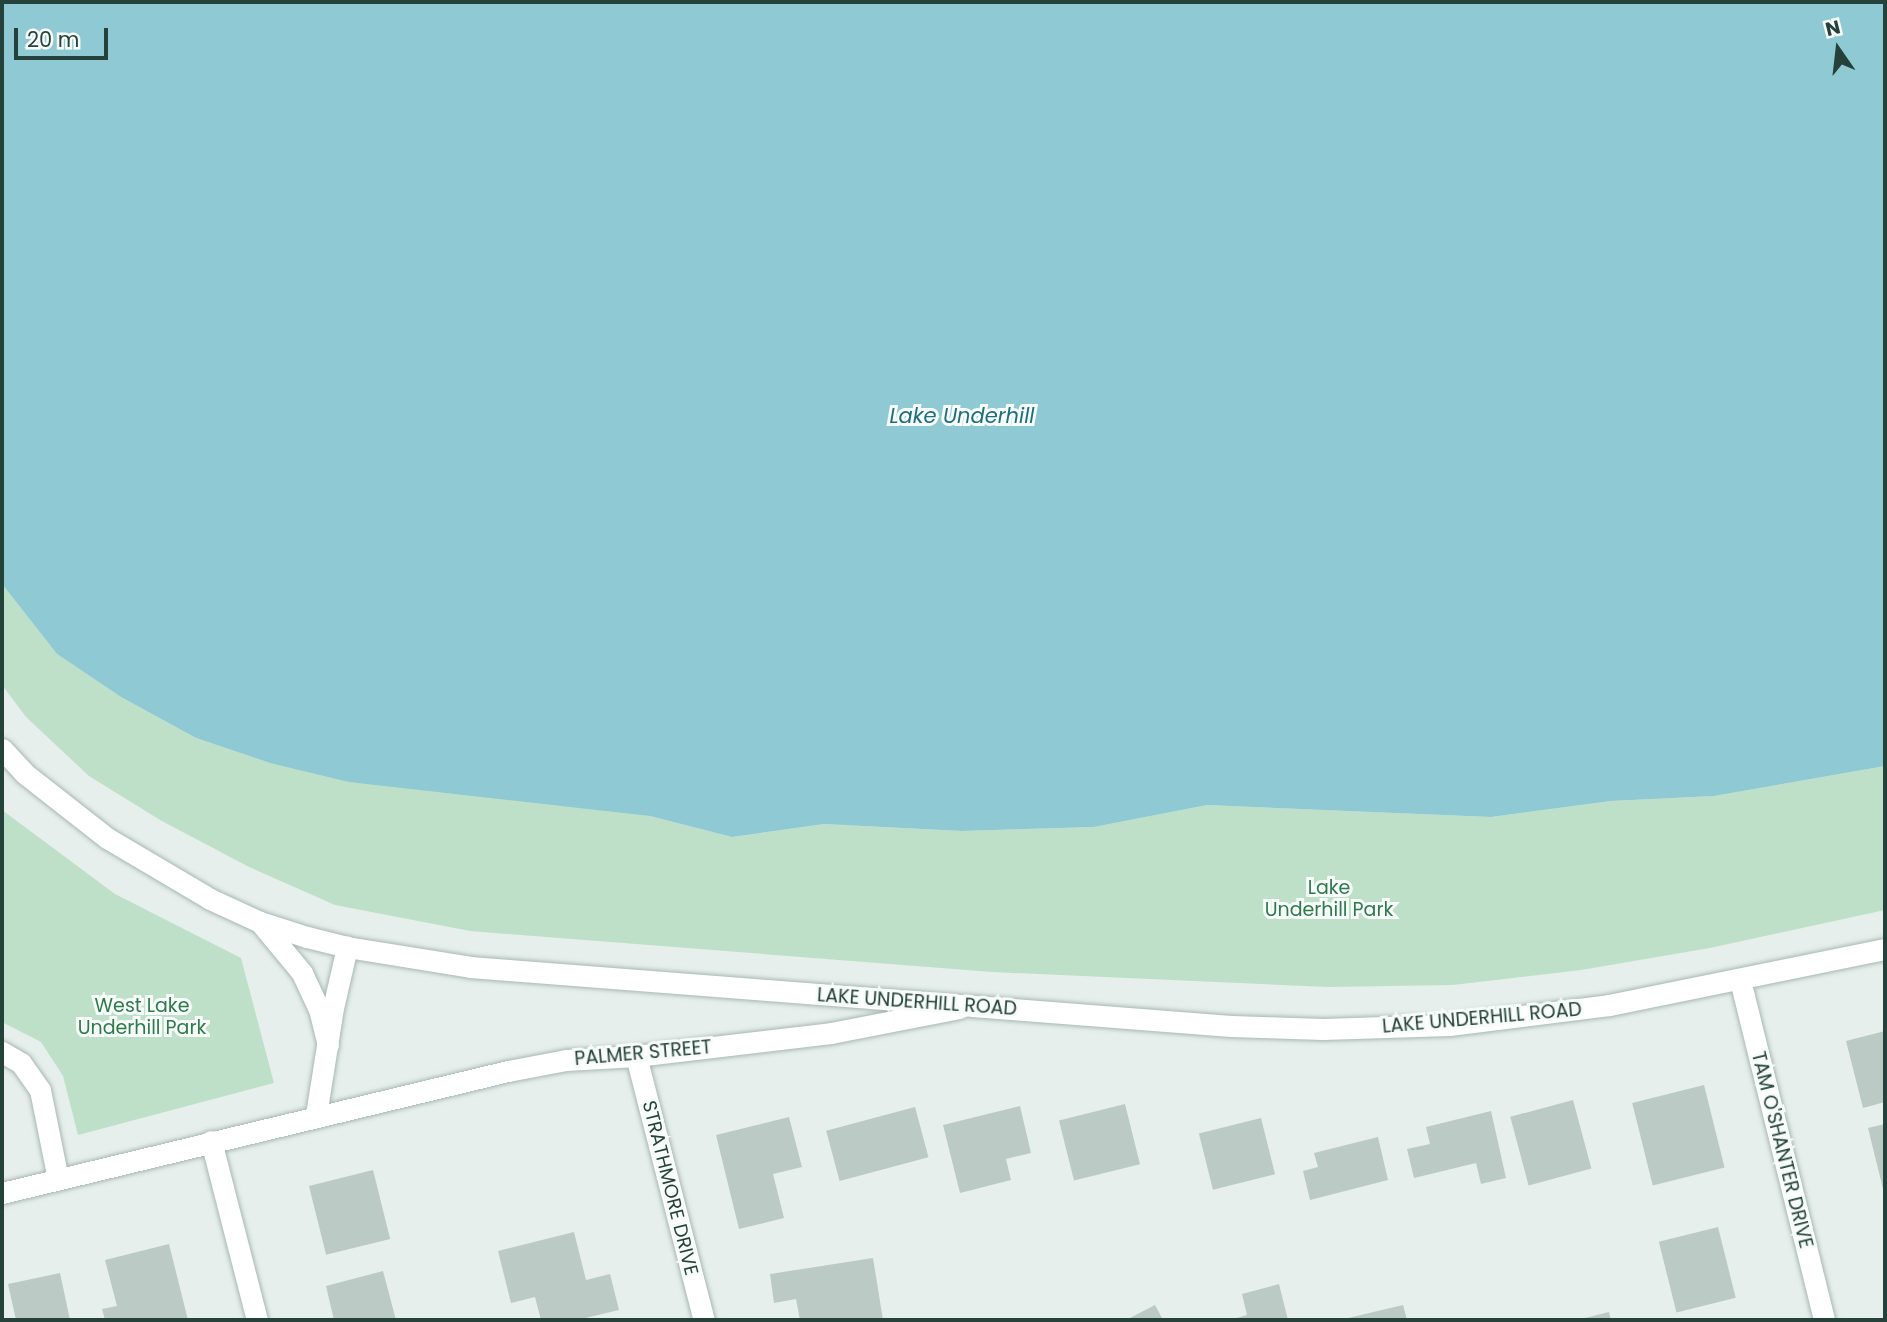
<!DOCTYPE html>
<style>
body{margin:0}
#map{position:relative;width:1887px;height:1322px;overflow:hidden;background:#e6efeb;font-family:Poppins,sans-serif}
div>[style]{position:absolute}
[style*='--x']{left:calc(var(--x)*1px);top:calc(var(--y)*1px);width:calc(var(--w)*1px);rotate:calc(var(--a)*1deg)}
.green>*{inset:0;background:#bfe0c8}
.water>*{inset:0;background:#8ec9d4}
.building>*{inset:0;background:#bbcac4;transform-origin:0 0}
.roads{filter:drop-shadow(0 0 2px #a8b8b2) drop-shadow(0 0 2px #a8b8b2)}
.street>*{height:21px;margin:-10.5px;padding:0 10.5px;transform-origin:10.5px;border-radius:10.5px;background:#fff}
.secondary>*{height:21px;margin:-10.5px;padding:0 10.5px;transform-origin:10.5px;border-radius:10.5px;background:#fff}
span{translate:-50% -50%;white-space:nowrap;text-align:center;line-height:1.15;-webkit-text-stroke:6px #f7fbf9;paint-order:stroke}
.park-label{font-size:19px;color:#2d7a4b}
.street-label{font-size:19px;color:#24423a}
.water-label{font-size:21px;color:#1c6f80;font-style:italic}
.frame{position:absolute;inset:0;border:4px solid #24423a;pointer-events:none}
.north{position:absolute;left:1803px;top:14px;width:70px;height:70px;-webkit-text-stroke:5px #f7fbf9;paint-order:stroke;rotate:346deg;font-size:19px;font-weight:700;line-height:28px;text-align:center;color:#24423a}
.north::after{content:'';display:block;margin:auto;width:24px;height:32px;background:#24423a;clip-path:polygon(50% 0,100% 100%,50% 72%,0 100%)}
.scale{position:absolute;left:14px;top:28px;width:94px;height:32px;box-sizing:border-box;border:4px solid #24423a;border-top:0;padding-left:9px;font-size:21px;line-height:24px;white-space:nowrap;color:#24423a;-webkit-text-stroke:5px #f7fbf9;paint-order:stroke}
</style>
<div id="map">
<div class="green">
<div style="clip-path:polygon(2px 584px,57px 654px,121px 697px,196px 738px,270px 763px,650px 816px,732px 837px,824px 824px,962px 831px,1094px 827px,1207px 805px,1491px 817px,1611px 801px,1714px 796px,1885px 766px,1885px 910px,1710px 948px,1581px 970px,1453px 985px,1328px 987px,992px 972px,470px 931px,335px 905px,249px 867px,160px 820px,89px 776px,26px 717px,2px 685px)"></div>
<div style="clip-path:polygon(2px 810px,115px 894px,241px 958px,274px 1083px,78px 1135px,63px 1076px,41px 1042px,2px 1022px)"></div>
</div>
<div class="water">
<div style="clip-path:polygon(2px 2px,1885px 2px,1885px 766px,1714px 796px,1611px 801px,1491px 817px,1207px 805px,1094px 827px,962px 831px,824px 824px,732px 837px,650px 816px,349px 782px,270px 763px,196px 738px,121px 697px,57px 654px,2px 584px)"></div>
</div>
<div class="building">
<div style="clip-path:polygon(1885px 1031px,1885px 1102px,1863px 1108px,1846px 1041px)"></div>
<div style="left:1704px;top:1085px;width:85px;height:74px;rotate:76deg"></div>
<div style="left:1573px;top:1100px;width:71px;height:65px;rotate:75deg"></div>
<div style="left:1125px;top:1104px;width:62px;height:68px;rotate:76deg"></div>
<div style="clip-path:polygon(1020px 1106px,1031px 1153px,1006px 1159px,1011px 1180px,960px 1193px,943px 1125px)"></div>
<div style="left:915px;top:1107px;width:52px;height:92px;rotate:75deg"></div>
<div style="clip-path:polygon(1491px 1111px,1506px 1178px,1481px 1184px,1476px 1163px,1414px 1178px,1407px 1149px,1430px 1144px,1426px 1127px)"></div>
<div style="clip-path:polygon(789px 1117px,802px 1167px,773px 1174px,784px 1218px,739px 1229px,716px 1135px)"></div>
<div style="left:1261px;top:1118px;width:58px;height:64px;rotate:76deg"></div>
<div style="clip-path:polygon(1885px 1124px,1885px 1193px,1884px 1193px,1868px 1128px)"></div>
<div style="clip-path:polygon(1378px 1137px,1388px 1180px,1310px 1200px,1303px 1171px,1318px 1167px,1314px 1153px)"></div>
<div style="left:373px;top:1170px;width:71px;height:66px;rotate:76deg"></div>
<div style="left:1718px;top:1227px;width:73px;height:61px;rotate:76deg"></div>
<div style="clip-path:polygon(574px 1232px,586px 1280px,610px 1274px,619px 1310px,577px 1320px,541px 1320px,535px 1297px,511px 1303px,498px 1251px)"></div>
<div style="clip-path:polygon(169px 1244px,188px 1320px,105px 1320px,102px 1309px,117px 1306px,105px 1260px)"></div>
<div style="clip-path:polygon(873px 1258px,883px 1320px,800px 1320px,796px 1299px,774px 1303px,770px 1274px)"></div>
<div style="clip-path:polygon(383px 1271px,396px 1320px,334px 1320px,326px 1286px)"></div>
<div style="clip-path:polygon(60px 1273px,70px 1320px,16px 1320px,8px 1284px)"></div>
<div style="clip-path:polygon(1279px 1284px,1288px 1320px,1230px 1320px,1247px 1315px,1242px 1294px)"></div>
<div style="clip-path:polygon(1155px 1305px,1163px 1320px,1126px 1320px)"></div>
<div style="clip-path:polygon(1403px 1305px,1407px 1320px,1344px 1320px,1344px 1319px)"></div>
<div style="clip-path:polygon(1609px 1312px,1611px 1320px,1581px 1320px,1581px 1319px)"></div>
</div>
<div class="roads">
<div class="street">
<div style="--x:1740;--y:980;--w:350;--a:76.1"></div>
<div style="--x:2;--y:1052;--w:22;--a:30"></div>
<div style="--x:21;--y:1063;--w:33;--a:55"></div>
<div style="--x:40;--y:1090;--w:91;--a:78.6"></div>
<div style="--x:636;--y:1056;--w:273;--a:75.6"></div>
<div style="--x:316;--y:1115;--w:108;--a:-81"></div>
<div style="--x:333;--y:1008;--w:63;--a:-77.1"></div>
<div style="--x:211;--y:1141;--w:185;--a:75.6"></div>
<div style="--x:2;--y:1193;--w:520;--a:-13.56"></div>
<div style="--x:508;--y:1071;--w:59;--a:-10.7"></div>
<div style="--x:566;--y:1060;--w:70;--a:-3.3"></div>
<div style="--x:636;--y:1056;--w:196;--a:-6.7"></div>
<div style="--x:831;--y:1033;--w:131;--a:-11"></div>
</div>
<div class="secondary">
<div style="--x:2;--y:749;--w:33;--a:47"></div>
<div style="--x:24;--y:773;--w:105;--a:38.1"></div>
<div style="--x:107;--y:838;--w:120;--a:30.6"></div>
<div style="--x:210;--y:899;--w:55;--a:24.7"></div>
<div style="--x:260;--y:922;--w:49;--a:17.7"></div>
<div style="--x:307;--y:937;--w:41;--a:14"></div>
<div style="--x:347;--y:947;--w:125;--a:9.2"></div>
<div style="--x:470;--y:967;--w:763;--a:4.43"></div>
<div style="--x:1231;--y:1026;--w:92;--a:1.9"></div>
<div style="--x:1323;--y:1029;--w:126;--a:-1.8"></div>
<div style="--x:1449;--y:1025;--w:161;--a:-7.1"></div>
<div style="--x:1609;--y:1005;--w:282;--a:-11.5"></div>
<div style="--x:260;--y:922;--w:66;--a:50.5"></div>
<div style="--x:302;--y:973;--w:40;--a:65"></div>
<div style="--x:319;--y:1009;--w:37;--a:76"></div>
</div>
</div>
<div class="park-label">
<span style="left:1329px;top:899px">Lake<br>Underhill Park</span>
<span style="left:142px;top:1017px">West Lake<br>Underhill Park</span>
</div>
<div class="street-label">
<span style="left:917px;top:1002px;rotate:4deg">LAKE UNDERHILL ROAD</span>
<span style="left:1482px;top:1018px;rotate:-5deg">LAKE UNDERHILL ROAD</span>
<span style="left:643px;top:1053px;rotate:-5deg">PALMER STREET</span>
<span style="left:1782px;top:1150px;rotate:76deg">TAM O'SHANTER DRIVE</span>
<span style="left:670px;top:1188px;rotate:76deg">STRATHMORE DRIVE</span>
</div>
<div class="water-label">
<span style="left:962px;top:416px">Lake Underhill</span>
</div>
<div class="frame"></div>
<div class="north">N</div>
<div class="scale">20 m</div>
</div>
